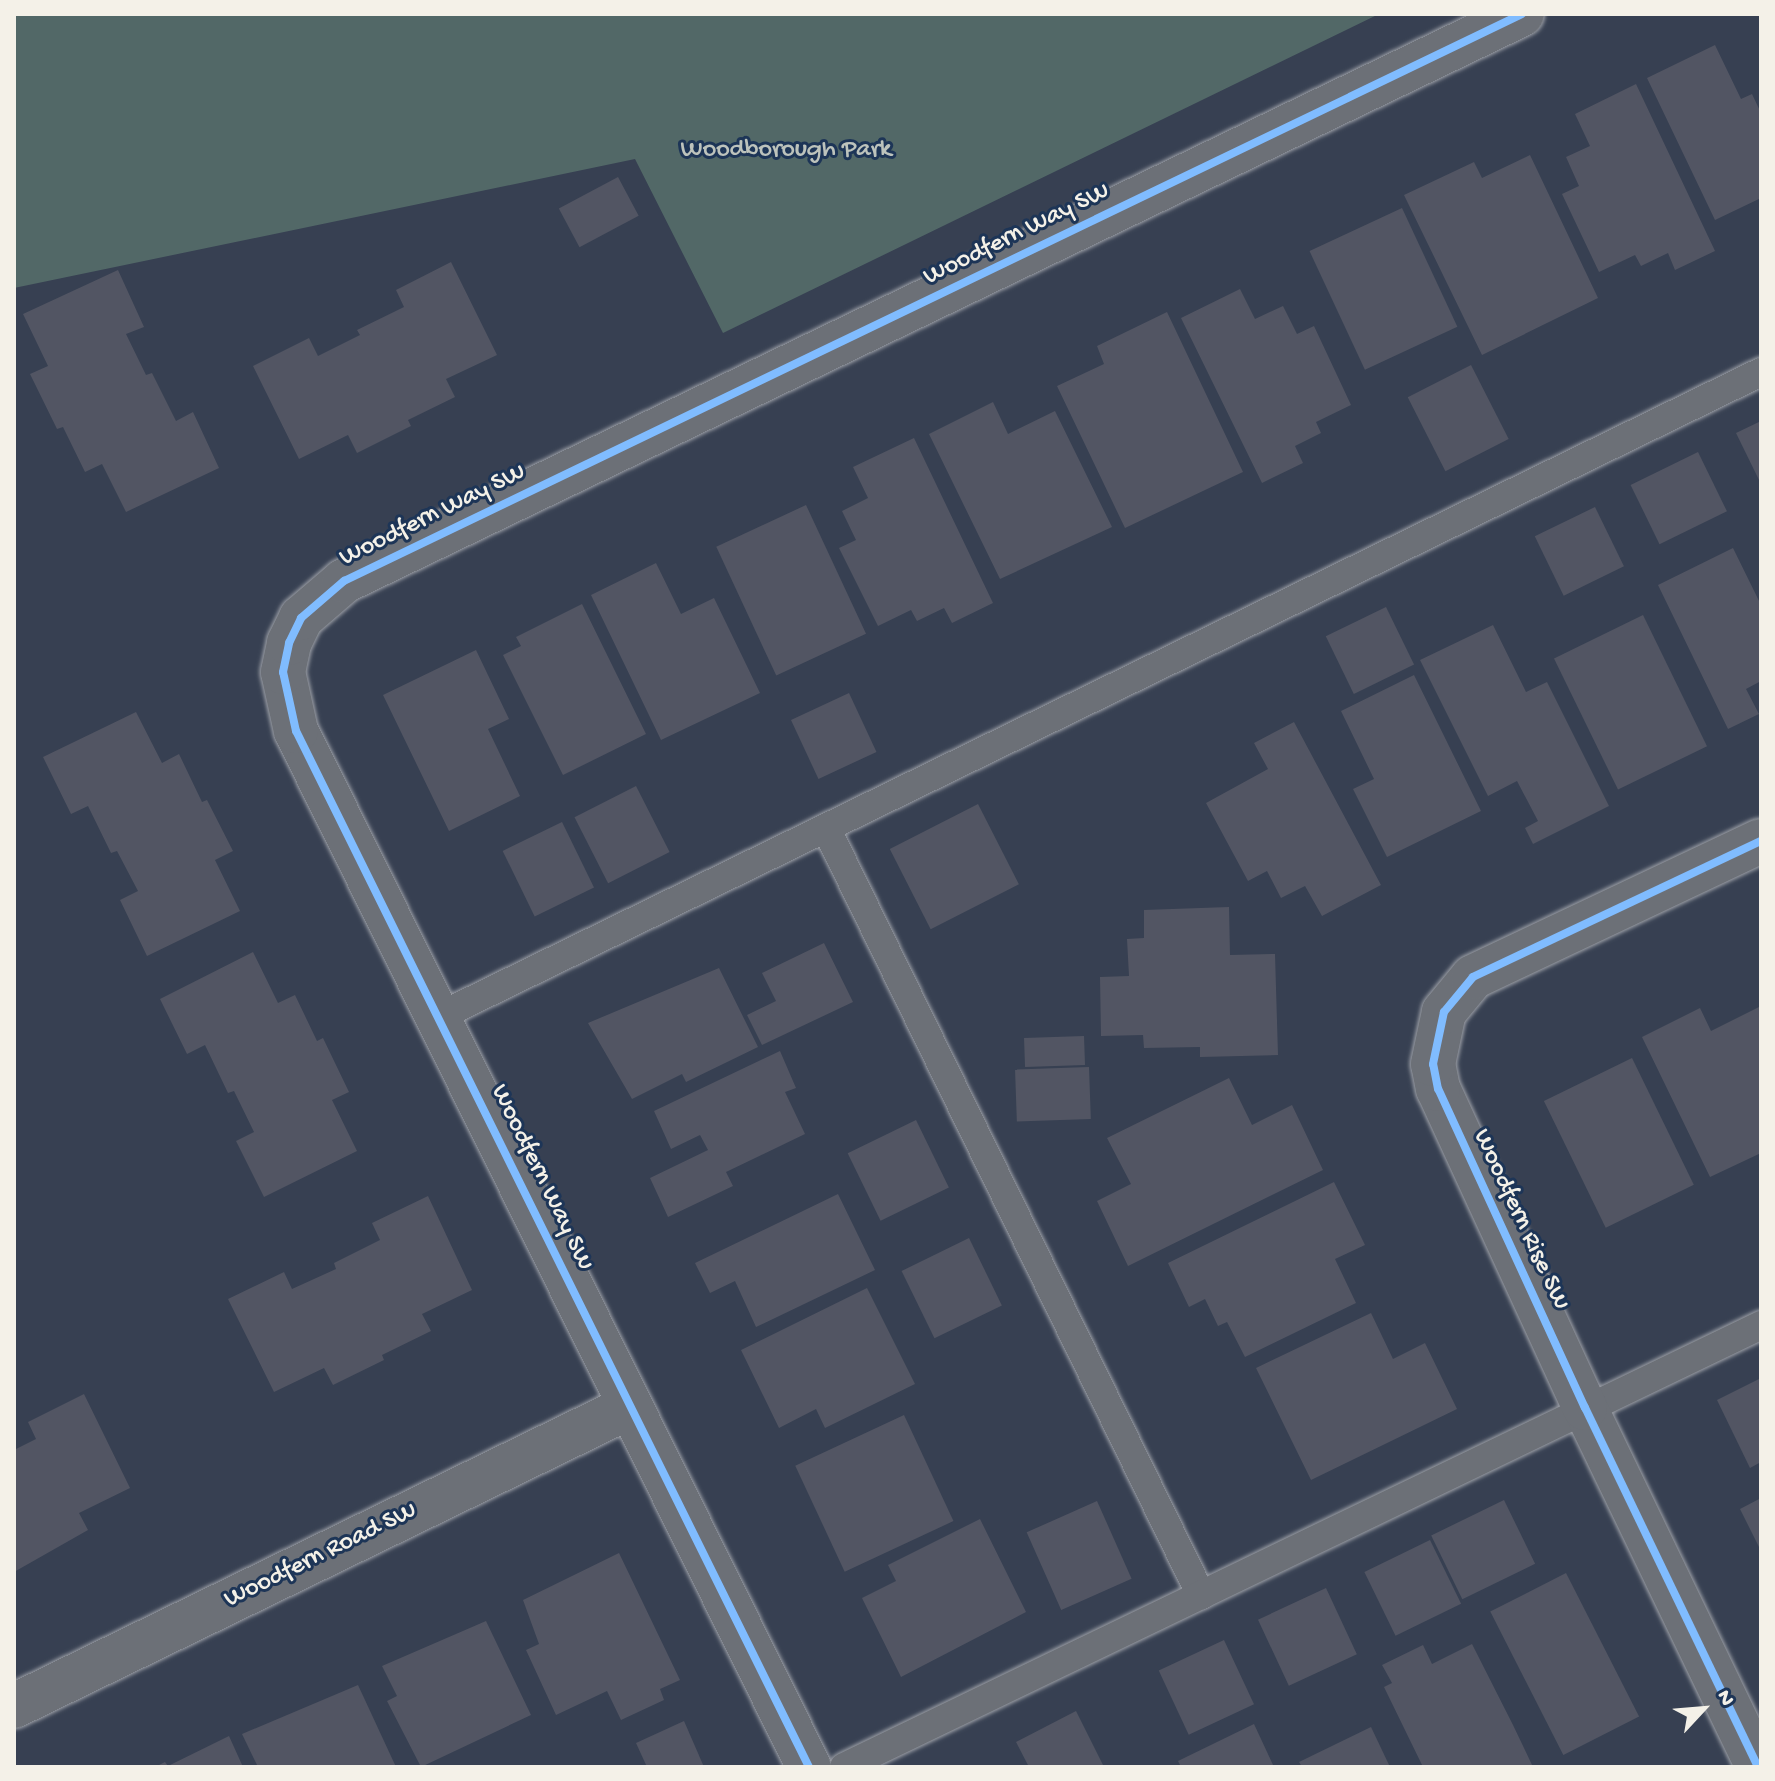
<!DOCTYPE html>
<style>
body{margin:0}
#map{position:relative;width:1775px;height:1781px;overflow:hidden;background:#374052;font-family:"Gochi Hand",sans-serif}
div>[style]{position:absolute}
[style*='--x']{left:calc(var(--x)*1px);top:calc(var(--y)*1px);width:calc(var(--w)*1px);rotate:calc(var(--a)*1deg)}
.green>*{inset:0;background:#526867}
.building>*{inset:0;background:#525563;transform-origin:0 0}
.roads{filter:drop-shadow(0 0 2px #9da0a7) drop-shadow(0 0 2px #9da0a7)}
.lane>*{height:28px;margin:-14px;padding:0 14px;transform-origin:14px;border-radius:14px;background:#6c7077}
.street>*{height:44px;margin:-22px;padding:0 22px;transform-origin:22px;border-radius:22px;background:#6c7077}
.cycleway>*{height:8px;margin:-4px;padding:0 4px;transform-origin:4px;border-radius:4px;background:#80bcff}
span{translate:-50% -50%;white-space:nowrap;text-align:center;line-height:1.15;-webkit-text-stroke:6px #1d3557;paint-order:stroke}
.park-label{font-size:26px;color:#bdc3bc}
.street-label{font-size:26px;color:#f4f1e8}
.frame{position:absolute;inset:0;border:16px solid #f4f1e8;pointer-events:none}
.north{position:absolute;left:1663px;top:1669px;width:80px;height:80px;-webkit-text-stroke:6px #1d3557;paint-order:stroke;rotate:64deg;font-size:22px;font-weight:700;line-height:32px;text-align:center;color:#f4f1e8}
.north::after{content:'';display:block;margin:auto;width:28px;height:36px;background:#f4f1e8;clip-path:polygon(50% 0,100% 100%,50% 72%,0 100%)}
</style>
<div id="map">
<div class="green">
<div style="clip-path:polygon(14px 14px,1379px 14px,723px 333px,635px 159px,14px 288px)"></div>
</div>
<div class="building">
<div style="clip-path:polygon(1715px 45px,1741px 99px,1752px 94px,1761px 113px,1761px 198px,1715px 220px,1647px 78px)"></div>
<div style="clip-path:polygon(1636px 84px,1715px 251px,1675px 270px,1668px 253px,1641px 266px,1635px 255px,1599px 272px,1562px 194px,1579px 186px,1566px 157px,1590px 146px,1575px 114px)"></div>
<div style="clip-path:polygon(1530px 155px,1598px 298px,1482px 355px,1404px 195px,1474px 162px,1482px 178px)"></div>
<div style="left:618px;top:177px;width:44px;height:67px;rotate:62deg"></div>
<div style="left:1402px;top:208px;width:131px;height:102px;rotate:65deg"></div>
<div style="clip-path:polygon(451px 262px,497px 355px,446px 379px,455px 397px,408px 420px,411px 426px,357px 453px,348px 435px,299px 459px,253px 366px,309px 338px,318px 356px,360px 335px,357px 330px,404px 307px,396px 290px)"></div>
<div style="clip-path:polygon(118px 270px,144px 327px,126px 334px,146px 375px,152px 373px,176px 421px,193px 412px,219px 468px,126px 512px,102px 464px,85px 472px,63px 427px,57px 429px,30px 374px,48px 366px,23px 314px)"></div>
<div style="clip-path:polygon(1240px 289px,1255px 319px,1283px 306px,1297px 334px,1314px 326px,1351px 405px,1316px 422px,1321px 433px,1295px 446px,1303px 463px,1262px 483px,1181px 318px)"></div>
<div style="clip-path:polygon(1167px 312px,1243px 472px,1125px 528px,1057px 386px,1104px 364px,1097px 346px)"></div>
<div style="left:1471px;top:365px;width:83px;height:71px;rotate:63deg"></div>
<div style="clip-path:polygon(993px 402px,1008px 434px,1055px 411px,1112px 527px,1000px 579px,929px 434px)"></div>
<div style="clip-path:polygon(1761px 421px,1761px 484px,1736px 433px)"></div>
<div style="clip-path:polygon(914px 438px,993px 603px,952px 623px,944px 608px,917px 621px,911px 610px,878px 626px,839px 548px,856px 540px,842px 511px,868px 498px,853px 467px)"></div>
<div style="left:1698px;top:452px;width:66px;height:75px;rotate:64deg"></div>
<div style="left:806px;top:505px;width:142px;height:99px;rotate:65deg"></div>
<div style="left:1595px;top:507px;width:66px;height:67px;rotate:64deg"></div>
<div style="clip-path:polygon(1733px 548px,1761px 605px,1761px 681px,1746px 689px,1759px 714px,1728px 729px,1658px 585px)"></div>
<div style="clip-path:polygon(656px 563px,681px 614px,714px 598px,760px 693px,661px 740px,591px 595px)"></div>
<div style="clip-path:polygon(582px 604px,646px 734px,563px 775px,503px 655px,521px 646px,516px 637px)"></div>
<div style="left:1386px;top:607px;width:64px;height:67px;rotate:64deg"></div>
<div style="left:1643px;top:615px;width:146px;height:99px;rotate:64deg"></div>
<div style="clip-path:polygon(1493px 625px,1526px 692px,1547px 682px,1609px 806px,1533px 844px,1525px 828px,1538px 821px,1517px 781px,1488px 796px,1420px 660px)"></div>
<div style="clip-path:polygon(476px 650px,509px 719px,488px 729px,520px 796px,449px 831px,383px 695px)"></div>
<div style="clip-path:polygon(1414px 675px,1481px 811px,1387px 857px,1353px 789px,1374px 779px,1341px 711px)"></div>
<div style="left:849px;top:693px;width:65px;height:64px;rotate:65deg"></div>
<div style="clip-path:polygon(136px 712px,162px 763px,179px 754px,202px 802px,207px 800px,233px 851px,215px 860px,240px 911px,147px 956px,120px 900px,138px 891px,117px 851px,111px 853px,88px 806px,71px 814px,43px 757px)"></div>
<div style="clip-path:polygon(1294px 722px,1381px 885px,1322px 916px,1305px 886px,1281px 898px,1267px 871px,1248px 881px,1206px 803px,1268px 769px,1254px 743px)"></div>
<div style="left:636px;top:786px;width:74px;height:69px;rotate:63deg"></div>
<div style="left:978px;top:804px;width:90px;height:99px;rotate:63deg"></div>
<div style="left:562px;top:822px;width:73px;height:66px;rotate:64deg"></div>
<div style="clip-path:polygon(1229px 907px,1230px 955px,1275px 954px,1278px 1055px,1200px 1057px,1200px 1047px,1144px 1048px,1143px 1035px,1101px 1036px,1100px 977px,1129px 976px,1127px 939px,1144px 938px,1144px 910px)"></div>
<div style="clip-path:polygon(824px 943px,853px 1002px,762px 1045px,747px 1015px,776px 1001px,762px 973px)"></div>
<div style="clip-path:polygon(253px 952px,278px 1003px,295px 995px,317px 1041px,323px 1038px,349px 1092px,332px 1100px,357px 1151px,264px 1197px,236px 1141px,254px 1132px,234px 1091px,228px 1093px,205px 1045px,187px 1054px,160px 999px)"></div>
<div style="clip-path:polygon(719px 968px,758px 1047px,686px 1082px,682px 1074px,632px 1099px,588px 1023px)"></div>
<div style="clip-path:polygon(1761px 1006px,1761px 1153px,1710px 1177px,1642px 1037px,1700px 1008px,1711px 1031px)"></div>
<div style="left:1084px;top:1036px;width:29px;height:60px;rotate:88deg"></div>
<div style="clip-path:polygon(780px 1051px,796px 1088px,785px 1092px,805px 1134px,726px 1172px,733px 1186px,668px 1217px,650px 1178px,708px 1150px,700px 1135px,671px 1149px,654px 1111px)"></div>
<div style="left:1632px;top:1058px;width:141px;height:98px;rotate:64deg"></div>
<div style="left:1089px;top:1067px;width:52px;height:74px;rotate:88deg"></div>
<div style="clip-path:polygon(1229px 1078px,1252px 1125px,1292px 1105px,1323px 1170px,1128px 1266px,1097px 1201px,1131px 1184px,1107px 1138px)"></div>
<div style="left:916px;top:1120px;width:75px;height:76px;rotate:64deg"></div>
<div style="clip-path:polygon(1334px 1182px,1365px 1245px,1335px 1259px,1356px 1303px,1245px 1357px,1227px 1322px,1218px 1326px,1205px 1299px,1189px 1307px,1168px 1263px)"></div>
<div style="clip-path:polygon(838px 1194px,875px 1270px,756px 1327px,735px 1281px,710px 1293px,695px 1263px)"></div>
<div style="clip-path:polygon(428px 1196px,472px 1290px,422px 1314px,431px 1331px,382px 1355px,384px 1360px,333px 1385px,324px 1368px,274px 1392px,228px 1299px,284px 1272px,292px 1289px,336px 1269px,334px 1263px,380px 1240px,372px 1223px)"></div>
<div style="left:969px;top:1238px;width:75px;height:75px;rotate:64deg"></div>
<div style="clip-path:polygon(867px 1288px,915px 1384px,825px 1428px,816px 1409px,779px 1428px,741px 1350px)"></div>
<div style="clip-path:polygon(1371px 1313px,1393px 1359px,1425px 1343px,1457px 1409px,1311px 1480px,1256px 1368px)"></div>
<div style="clip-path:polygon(1761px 1378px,1761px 1462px,1750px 1468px,1717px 1400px)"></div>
<div style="clip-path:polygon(84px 1394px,130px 1488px,79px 1513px,88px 1530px,14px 1572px,14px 1450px,36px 1439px,28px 1422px)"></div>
<div style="left:904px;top:1415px;width:117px;height:120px;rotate:65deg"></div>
<div style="clip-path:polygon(1761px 1498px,1761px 1551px,1740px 1509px)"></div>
<div style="left:1504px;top:1500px;width:71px;height:81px;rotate:64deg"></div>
<div style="left:1097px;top:1501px;width:85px;height:77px;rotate:66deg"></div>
<div style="clip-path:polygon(980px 1519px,1026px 1612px,901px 1677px,862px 1598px,896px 1581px,888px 1565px)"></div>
<div style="left:1430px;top:1540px;width:71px;height:73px;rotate:64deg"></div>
<div style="clip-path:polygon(619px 1553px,680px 1680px,660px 1689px,664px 1700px,621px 1720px,607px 1691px,556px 1715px,526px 1650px,539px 1644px,523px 1600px)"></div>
<div style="left:1566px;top:1573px;width:161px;height:85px;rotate:63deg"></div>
<div style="left:1326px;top:1588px;width:73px;height:75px;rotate:65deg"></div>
<div style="clip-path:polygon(486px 1621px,531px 1715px,421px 1767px,387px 1701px,397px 1696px,382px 1666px)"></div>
<div style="left:1224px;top:1640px;width:71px;height:72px;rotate:65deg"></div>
<div style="clip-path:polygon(1472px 1644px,1513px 1725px,1533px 1767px,1423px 1767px,1384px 1687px,1392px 1683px,1382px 1665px,1423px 1645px,1432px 1664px)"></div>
<div style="clip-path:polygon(358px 1685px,396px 1767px,258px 1767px,242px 1734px)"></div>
<div style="clip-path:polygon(1076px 1711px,1104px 1767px,1029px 1767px,1016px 1742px)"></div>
<div style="clip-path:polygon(684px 1721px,704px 1767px,647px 1767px,636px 1743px)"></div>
<div style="clip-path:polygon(1254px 1724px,1274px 1767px,1181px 1767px,1178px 1761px)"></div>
<div style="clip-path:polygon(1371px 1727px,1390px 1767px,1302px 1767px,1299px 1762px)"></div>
<div style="clip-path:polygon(229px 1736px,243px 1767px,155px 1767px,165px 1762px,168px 1766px)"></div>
</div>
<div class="roads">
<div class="lane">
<div style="--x:826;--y:828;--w:854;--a:63.95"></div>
<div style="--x:440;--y:1016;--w:1470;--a:-25.99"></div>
<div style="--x:844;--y:1767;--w:1018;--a:-25.73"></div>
</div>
<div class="street">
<div style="--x:14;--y:1706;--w:684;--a:-25.93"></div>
<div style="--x:809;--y:1767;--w:1156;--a:-116.34"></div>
<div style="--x:296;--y:731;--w:60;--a:-102.4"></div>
<div style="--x:283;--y:672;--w:30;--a:-78"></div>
<div style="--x:289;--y:643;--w:28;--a:-64"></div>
<div style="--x:301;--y:618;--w:57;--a:-40.7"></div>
<div style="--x:344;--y:581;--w:1307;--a:-25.7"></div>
<div style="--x:1758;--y:1767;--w:399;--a:-115.7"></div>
<div style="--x:1585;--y:1408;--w:351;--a:-114.7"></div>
<div style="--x:1438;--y:1089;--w:25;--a:-101"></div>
<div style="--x:1433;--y:1064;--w:53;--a:-78.1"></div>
<div style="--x:1444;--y:1012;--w:45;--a:-50.4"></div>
<div style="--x:1473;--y:977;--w:318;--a:-25.3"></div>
</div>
</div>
<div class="cycleway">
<div style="--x:809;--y:1767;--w:1156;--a:-116.34"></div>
<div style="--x:296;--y:731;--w:60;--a:-102.4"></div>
<div style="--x:283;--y:672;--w:30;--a:-78"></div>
<div style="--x:289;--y:643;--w:28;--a:-64"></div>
<div style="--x:301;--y:618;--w:57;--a:-40.7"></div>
<div style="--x:344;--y:581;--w:1307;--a:-25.7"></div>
<div style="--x:1758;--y:1767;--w:399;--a:-115.7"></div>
<div style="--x:1585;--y:1408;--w:351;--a:-114.7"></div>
<div style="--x:1438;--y:1089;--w:25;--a:-101"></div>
<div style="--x:1433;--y:1064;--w:53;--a:-78.1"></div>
<div style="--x:1444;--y:1012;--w:45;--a:-50.4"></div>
<div style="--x:1473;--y:977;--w:318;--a:-25.3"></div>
</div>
<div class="park-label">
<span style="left:786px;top:151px">Woodborough Park</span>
</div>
<div class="street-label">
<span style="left:1017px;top:235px;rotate:-26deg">Woodfern Way SW</span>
<span style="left:433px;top:516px;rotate:-26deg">Woodfern Way SW</span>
<span style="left:541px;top:1178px;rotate:64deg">Woodfern Way SW</span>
<span style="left:1520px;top:1220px;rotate:65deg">Woodfern Rise SW</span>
<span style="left:321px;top:1556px;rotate:-26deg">Woodfern Road SW</span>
</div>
<div class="frame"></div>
<div class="north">N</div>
</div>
